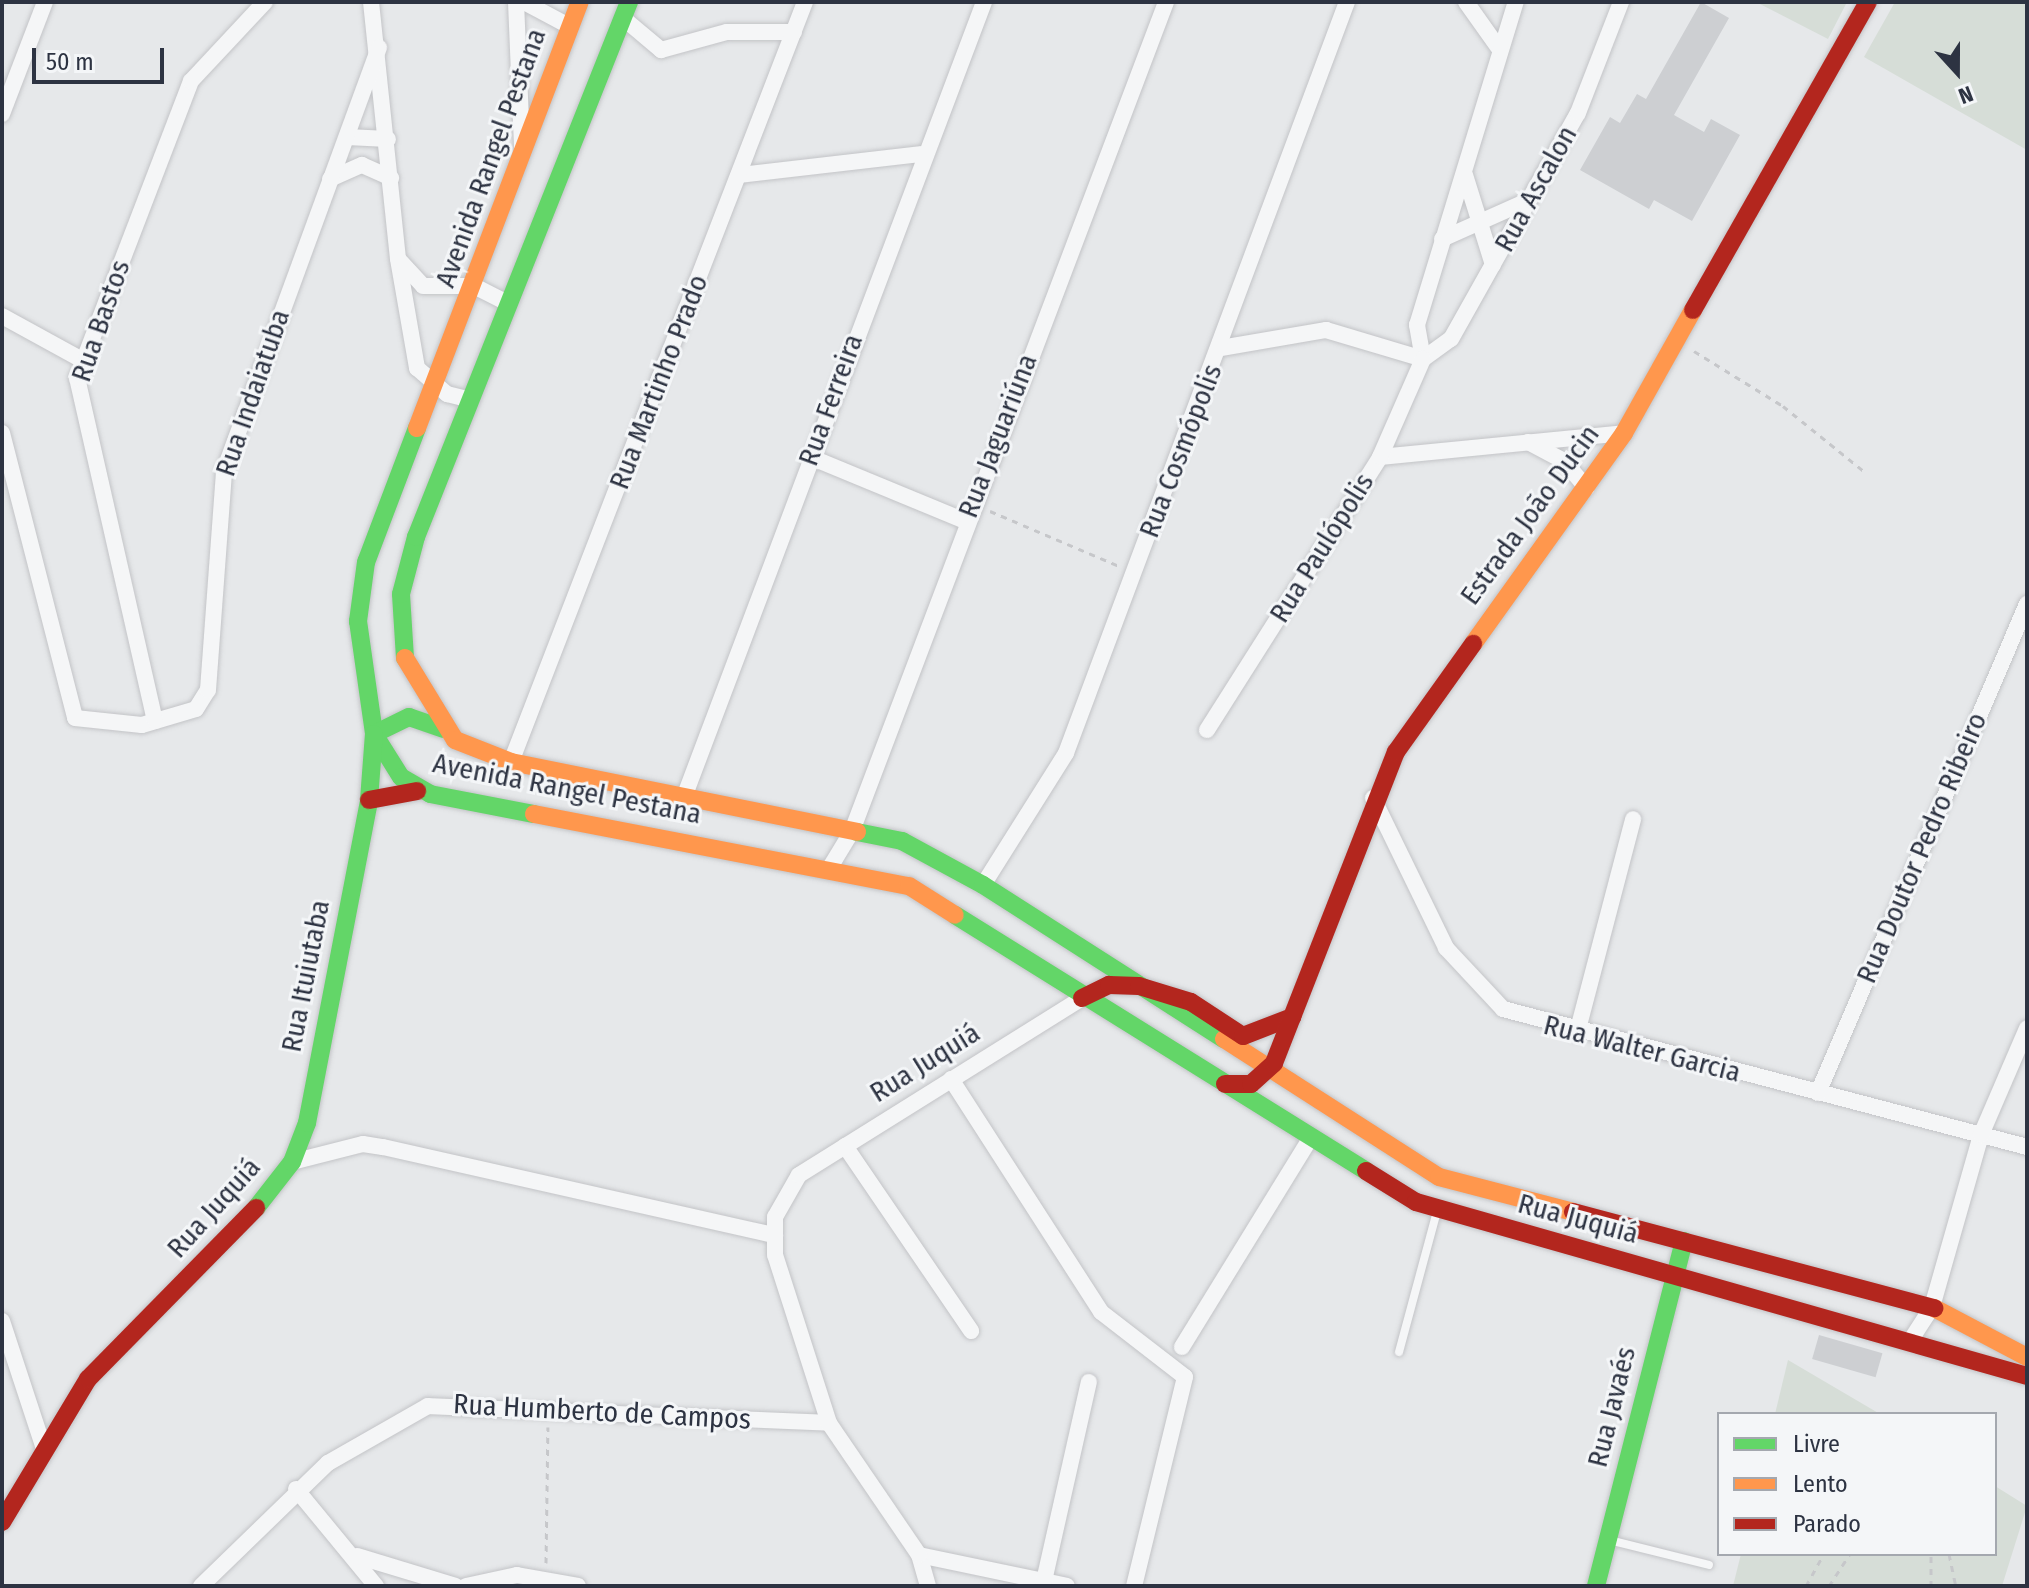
<!DOCTYPE html>
<meta charset="utf-8">
<style>
body{margin:0}
#map{position:relative;width:2029px;height:1588px;overflow:hidden;background:#e6e8ea;font-family:"Fira Sans Condensed",sans-serif}
div>[style]{position:absolute}
[style*='--x']{left:calc(var(--x)*1px);top:calc(var(--y)*1px);width:calc(var(--w)*1px);rotate:calc(var(--a)*1deg)}
.green>*{inset:0;background:#d6ddd7}
.building>*{inset:0;background:#cdcfd2;transform-origin:0 0}
.path>*{height:3px;margin-top:-1.5px;transform-origin:0;background:repeating-linear-gradient(90deg,#c6c7ca 0 6px,transparent 0 12px)}
.roads{filter:drop-shadow(0 0 2px #c3c4c7) drop-shadow(0 0 2px #c3c4c7)}
.lane>*{height:8px;margin:-4px;padding:0 4px;transform-origin:4px;border-radius:4px;background:#f5f6f7}
.street>*{height:16px;margin:-8px;padding:0 8px;transform-origin:8px;border-radius:8px;background:#f5f6f7}
.fast>*{height:18px;margin:-9px;padding:0 9px;transform-origin:9px;border-radius:9px;background:#63d668}
.slow>*{height:18px;margin:-9px;padding:0 9px;transform-origin:9px;border-radius:9px;background:#ff974d}
.jam>*{height:18px;margin:-9px;padding:0 9px;transform-origin:9px;border-radius:9px;background:#b3261e}
span{translate:-50% -50%;white-space:nowrap;text-align:center;line-height:1.15;-webkit-text-stroke:6px #f4f6f8;paint-order:stroke}
.street-label{font-size:28px;color:#2d3342}
.frame{position:absolute;inset:0;border:4px solid #2d3342;pointer-events:none}
.legend{position:absolute;left:1717px;top:1412px;width:280px;height:144px;box-sizing:border-box;background:#f4f6f8;border:2px solid #a4a8af;margin:0;padding:10px 14px;list-style:none;font-size:24px;color:#2d3342}
.legend li{display:flex;align-items:center;gap:16px;height:40px}
.legend b{width:40px;border:2px solid #a4a8af}
.north{position:absolute;left:1917px;top:32px;width:80px;height:80px;-webkit-text-stroke:6px #f4f6f8;paint-order:stroke;rotate:159deg;font-size:22px;font-weight:700;line-height:32px;text-align:center;color:#2d3342}
.north::after{content:'';display:block;margin:auto;width:28px;height:36px;background:#2d3342;clip-path:polygon(50% 0,100% 100%,50% 72%,0 100%)}
.scale{position:absolute;left:32px;top:48px;width:132px;height:36px;box-sizing:border-box;border:4px solid #2d3342;border-top:0;padding-left:10px;font-size:24px;line-height:28px;white-space:nowrap;color:#2d3342;-webkit-text-stroke:6px #f4f6f8;paint-order:stroke}
</style>
<div id="map">
<div class="green">
<div style="clip-path:polygon(1756px 2px,1847px 2px,1828px 39px)"></div>
<div style="clip-path:polygon(1895px 2px,2027px 2px,2027px 150px,1864px 57px)"></div>
<div style="clip-path:polygon(1788px 1360px,1880px 1414px,1775px 1414px)"></div>
<div style="clip-path:polygon(1995px 1486px,2027px 1506px,2002px 1586px,1733px 1586px,1741px 1554px,1995px 1554px)"></div>
</div>
<div class="building">
<div style="clip-path:polygon(1701px 2px,1729px 18px,1674px 115px,1704px 132px,1711px 119px,1740px 135px,1692px 221px,1654px 200px,1649px 209px,1580px 170px,1610px 117px,1620px 123px,1637px 94px,1646px 99px)"></div>
<div style="left:1819px;top:1335px;width:66px;height:25px;rotate:16deg"></div>
</div>
<div class="path">
<div style="--x:1694;--y:351;--w:105;--a:31.7"></div>
<div style="--x:1783;--y:406;--w:107;--a:38.9"></div>
<div style="--x:990;--y:511;--w:140;--a:23.1"></div>
<div style="--x:1949;--y:1554;--w:33;--a:78"></div>
<div style="--x:546;--y:1563;--w:136;--a:-89.2"></div>
<div style="--x:1806;--y:1586;--w:37;--a:-61"></div>
<div style="--x:1829;--y:1586;--w:38;--a:-57"></div>
<div style="--x:1931;--y:1586;--w:32;--a:-90"></div>
</div>
<div class="roads">
<div class="lane">
<div style="--x:1399;--y:1352;--w:146;--a:-74.9"></div>
<div style="--x:1609;--y:1540;--w:103;--a:14"></div>
</div>
<div class="street">
<div style="--x:371;--y:2;--w:258;--a:84"></div>
<div style="--x:398;--y:259;--w:111;--a:80.1"></div>
<div style="--x:417;--y:368;--w:40;--a:41"></div>
<div style="--x:447;--y:394;--w:25;--a:14"></div>
<div style="--x:516;--y:2;--w:146;--a:87.6"></div>
<div style="--x:524;--y:2;--w:51;--a:28.1"></div>
<div style="--x:1466;--y:2;--w:55;--a:54.6"></div>
<div style="--x:623;--y:18;--w:50;--a:40.1"></div>
<div style="--x:661;--y:50;--w:68;--a:-15.3"></div>
<div style="--x:727;--y:32;--w:67;--a:0"></div>
<div style="--x:2;--y:114;--w:120;--a:-69"></div>
<div style="--x:347;--y:137;--w:41;--a:2.8"></div>
<div style="--x:740;--y:175;--w:182;--a:-6.6"></div>
<div style="--x:1465;--y:175;--w:94;--a:72.7"></div>
<div style="--x:330;--y:179;--w:35;--a:-24"></div>
<div style="--x:362;--y:165;--w:32;--a:24"></div>
<div style="--x:1442;--y:239;--w:95;--a:-24.1"></div>
<div style="--x:399;--y:260;--w:35;--a:47"></div>
<div style="--x:423;--y:286;--w:51;--a:0"></div>
<div style="--x:474;--y:286;--w:39;--a:27"></div>
<div style="--x:2;--y:316;--w:91;--a:28.8"></div>
<div style="--x:1221;--y:348;--w:107;--a:-9.7"></div>
<div style="--x:1326;--y:330;--w:101;--a:16.6"></div>
<div style="--x:1423;--y:359;--w:34;--a:-36"></div>
<div style="--x:1451;--y:339;--w:259;--a:-60.7"></div>
<div style="--x:1578;--y:113;--w:119;--a:-68.8"></div>
<div style="--x:1423;--y:359;--w:35;--a:-100"></div>
<div style="--x:1417;--y:325;--w:338;--a:-73"></div>
<div style="--x:2;--y:433;--w:294;--a:75.6"></div>
<div style="--x:75;--y:718;--w:67;--a:6"></div>
<div style="--x:142;--y:725;--w:56;--a:-16.5"></div>
<div style="--x:196;--y:709;--w:22;--a:-58"></div>
<div style="--x:208;--y:690;--w:220;--a:-85.8"></div>
<div style="--x:224;--y:471;--w:451;--a:-69.9"></div>
<div style="--x:1528;--y:442;--w:41;--a:27.8"></div>
<div style="--x:1564;--y:461;--w:35;--a:50"></div>
<div style="--x:810;--y:457;--w:168;--a:22.4"></div>
<div style="--x:1380;--y:457;--w:245;--a:-5.6"></div>
<div style="--x:155;--y:721;--w:352;--a:-102.8"></div>
<div style="--x:77;--y:378;--w:318;--a:-69"></div>
<div style="--x:191;--y:81;--w:108;--a:-46.9"></div>
<div style="--x:1207;--y:730;--w:323;--a:-57.6"></div>
<div style="--x:1380;--y:457;--w:107;--a:-66.3"></div>
<div style="--x:511;--y:762;--w:815;--a:-68.85"></div>
<div style="--x:1373;--y:798;--w:167;--a:64"></div>
<div style="--x:1446;--y:948;--w:83;--a:46.9"></div>
<div style="--x:1503;--y:1009;--w:542;--a:14.75"></div>
<div style="--x:683;--y:800;--w:853;--a:-69.33"></div>
<div style="--x:829;--y:869;--w:44;--a:-58.8"></div>
<div style="--x:852;--y:831;--w:886;--a:-69.25"></div>
<div style="--x:983;--y:885;--w:156;--a:-57.8"></div>
<div style="--x:1066;--y:753;--w:802;--a:-69.49"></div>
<div style="--x:1577;--y:1033;--w:221;--a:-75.3"></div>
<div style="--x:951;--y:1079;--w:277;--a:57.2"></div>
<div style="--x:1101;--y:1312;--w:106;--a:37.7"></div>
<div style="--x:1185;--y:1377;--w:215;--a:103.7"></div>
<div style="--x:1818;--y:1093;--w:532;--a:-66.86"></div>
<div style="--x:845;--y:1146;--w:224;--a:55.7"></div>
<div style="--x:292;--y:1162;--w:73;--a:-14.2"></div>
<div style="--x:363;--y:1144;--w:20;--a:9"></div>
<div style="--x:383;--y:1147;--w:402;--a:12.7"></div>
<div style="--x:2;--y:1321;--w:135;--a:71.8"></div>
<div style="--x:1912;--y:1338;--w:37;--a:-57"></div>
<div style="--x:1932;--y:1307;--w:179;--a:-74.1"></div>
<div style="--x:1981;--y:1135;--w:116;--a:-66.7"></div>
<div style="--x:1182;--y:1347;--w:246;--a:-58.4"></div>
<div style="--x:296;--y:1489;--w:126;--a:50.5"></div>
<div style="--x:919;--y:1555;--w:151;--a:11.8"></div>
<div style="--x:357;--y:1556;--w:103;--a:16.9"></div>
<div style="--x:1044;--y:1581;--w:204;--a:-77.3"></div>
<div style="--x:201;--y:1586;--w:177;--a:-44.1"></div>
<div style="--x:328;--y:1463;--w:115;--a:-29.7"></div>
<div style="--x:428;--y:1406;--w:401;--a:2.4"></div>
<div style="--x:466;--y:1586;--w:52;--a:-12.2"></div>
<div style="--x:517;--y:1575;--w:62;--a:10.2"></div>
<div style="--x:928;--y:1586;--w:32;--a:-106"></div>
<div style="--x:919;--y:1555;--w:160;--a:-124.3"></div>
<div style="--x:829;--y:1423;--w:176;--a:-107.8"></div>
<div style="--x:775;--y:1255;--w:38;--a:-90"></div>
<div style="--x:775;--y:1217;--w:48;--a:-60.3"></div>
<div style="--x:799;--y:1175;--w:334;--a:-32"></div>
</div>
<div class="fast">
<div style="--x:417;--y:428;--w:143;--a:110.8"></div>
<div style="--x:366;--y:562;--w:60;--a:97.7"></div>
<div style="--x:358;--y:621;--w:114;--a:81.9"></div>
<div style="--x:374;--y:734;--w:51;--a:57.9"></div>
<div style="--x:401;--y:777;--w:34;--a:30"></div>
<div style="--x:430;--y:794;--w:106;--a:10.9"></div>
<div style="--x:405;--y:658;--w:64;--a:-93.6"></div>
<div style="--x:401;--y:594;--w:59;--a:-75.3"></div>
<div style="--x:416;--y:537;--w:576;--a:-68.29"></div>
<div style="--x:374;--y:734;--w:39;--a:-26"></div>
<div style="--x:409;--y:717;--w:36;--a:19"></div>
<div style="--x:857;--y:832;--w:46;--a:11.3"></div>
<div style="--x:902;--y:841;--w:92;--a:28.5"></div>
<div style="--x:983;--y:885;--w:286;--a:32.6"></div>
<div style="--x:955;--y:915;--w:484;--a:31.9"></div>
<div style="--x:256;--y:1208;--w:58;--a:-52"></div>
<div style="--x:292;--y:1162;--w:42;--a:-69"></div>
<div style="--x:307;--y:1123;--w:329;--a:-79.1"></div>
<div style="--x:369;--y:800;--w:66;--a:-85.7"></div>
<div style="--x:1596;--y:1586;--w:356;--a:-75.7"></div>
</div>
<div class="slow">
<div style="--x:417;--y:428;--w:456;--a:-69.1"></div>
<div style="--x:1473;--y:644;--w:259;--a:-54.4"></div>
<div style="--x:1624;--y:433;--w:141;--a:-60.7"></div>
<div style="--x:405;--y:658;--w:96;--a:58.6"></div>
<div style="--x:455;--y:740;--w:60;--a:21.4"></div>
<div style="--x:511;--y:762;--w:353;--a:11.4"></div>
<div style="--x:534;--y:814;--w:382;--a:10.9"></div>
<div style="--x:909;--y:886;--w:54;--a:32.2"></div>
<div style="--x:1224;--y:1039;--w:255;--a:32.7"></div>
<div style="--x:1439;--y:1177;--w:138;--a:14.6"></div>
<div style="--x:1934;--y:1308;--w:105;--a:27.8"></div>
</div>
<div class="jam">
<div style="--x:1693;--y:310;--w:354;--a:-60.4"></div>
<div style="--x:369;--y:800;--w:49;--a:-10.6"></div>
<div style="--x:1082;--y:998;--w:30;--a:-26"></div>
<div style="--x:1109;--y:985;--w:30;--a:2"></div>
<div style="--x:1139;--y:986;--w:54;--a:17.1"></div>
<div style="--x:1191;--y:1002;--w:62;--a:33.2"></div>
<div style="--x:1243;--y:1036;--w:53;--a:-21.2"></div>
<div style="--x:1225;--y:1084;--w:26;--a:0"></div>
<div style="--x:1251;--y:1084;--w:31;--a:-42"></div>
<div style="--x:1274;--y:1063;--w:334;--a:-68.6"></div>
<div style="--x:1396;--y:752;--w:133;--a:-54.5"></div>
<div style="--x:1366;--y:1171;--w:59;--a:31.8"></div>
<div style="--x:1416;--y:1202;--w:635;--a:15.9"></div>
<div style="--x:1573;--y:1212;--w:374;--a:14.9"></div>
<div style="--x:2;--y:1522;--w:167;--a:-59"></div>
<div style="--x:88;--y:1379;--w:240;--a:-45.5"></div>
</div>
</div>
<div class="street-label">
<span style="left:491px;top:158px;rotate:-70deg">Avenida Rangel Pestana</span>
<span style="left:1536px;top:189px;rotate:-61deg">Rua Ascalon</span>
<span style="left:101px;top:321px;rotate:-71deg">Rua Bastos</span>
<span style="left:659px;top:382px;rotate:-69deg">Rua Martinho Prado</span>
<span style="left:253px;top:393px;rotate:-71deg">Rua Indaiatuba</span>
<span style="left:831px;top:400px;rotate:-70deg">Rua Ferreira</span>
<span style="left:998px;top:436px;rotate:-69deg">Rua Jaguariúna</span>
<span style="left:1181px;top:451px;rotate:-69deg">Rua Cosmópolis</span>
<span style="left:1530px;top:515px;rotate:-54deg">Estrada João Ducin</span>
<span style="left:1322px;top:548px;rotate:-58deg">Rua Paulópolis</span>
<span style="left:567px;top:789px;rotate:11deg">Avenida Rangel Pestana</span>
<span style="left:1922px;top:848px;rotate:-67deg">Rua Doutor Pedro Ribeiro</span>
<span style="left:306px;top:976px;rotate:-79deg">Rua Ituiutaba</span>
<span style="left:1642px;top:1049px;rotate:14deg">Rua Walter Garcia</span>
<span style="left:925px;top:1063px;rotate:-32deg">Rua Juquiá</span>
<span style="left:214px;top:1208px;rotate:-48deg">Rua Juquiá</span>
<span style="left:1578px;top:1219px;rotate:15deg">Rua Juquiá</span>
<span style="left:1612px;top:1407px;rotate:-76deg">Rua Javaés</span>
<span style="left:602px;top:1412px;rotate:3deg">Rua Humberto de Campos</span>
</div>
<div class="frame"></div>
<ul class="legend">
<li><b style="height:10px;background:#63d668"></b>Livre</li>
<li><b style="height:10px;background:#ff974d"></b>Lento</li>
<li><b style="height:10px;background:#b3261e"></b>Parado</li>
</ul>
<div class="north">N</div>
<div class="scale">50 m</div>
</div>
